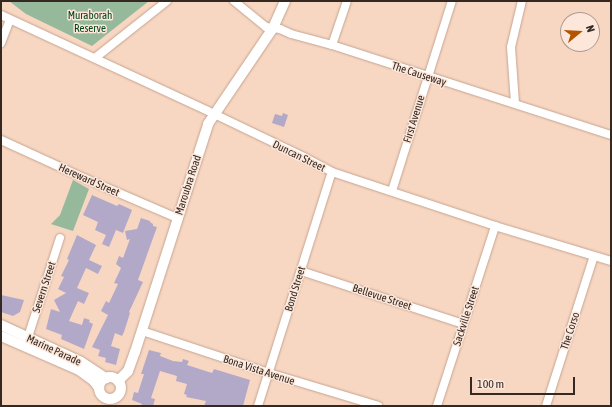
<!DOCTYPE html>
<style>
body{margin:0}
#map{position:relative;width:612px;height:407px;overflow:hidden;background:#f8d7c2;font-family:"Asap Condensed",sans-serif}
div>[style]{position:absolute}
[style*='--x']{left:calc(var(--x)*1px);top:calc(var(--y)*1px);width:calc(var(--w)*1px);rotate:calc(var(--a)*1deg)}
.green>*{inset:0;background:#96b99b}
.building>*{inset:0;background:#b2a8c8}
.roads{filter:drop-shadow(0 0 1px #c4a490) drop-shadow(0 0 1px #c4a490)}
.minor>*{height:8px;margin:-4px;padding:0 4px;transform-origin:4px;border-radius:4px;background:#fff}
.tertiary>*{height:10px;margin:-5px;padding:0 5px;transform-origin:5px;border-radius:5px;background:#fff}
.tertiary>.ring{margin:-5px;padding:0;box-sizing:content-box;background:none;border:10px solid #fff;border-radius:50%}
span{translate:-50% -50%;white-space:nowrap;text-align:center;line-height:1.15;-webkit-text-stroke:3px #fce7da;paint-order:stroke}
.park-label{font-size:11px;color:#004319}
.street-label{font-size:11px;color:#352820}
.frame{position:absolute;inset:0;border:2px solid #352820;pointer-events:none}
.north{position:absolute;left:560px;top:12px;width:40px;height:40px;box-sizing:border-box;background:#fce7da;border:1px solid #ac9b90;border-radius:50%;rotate:72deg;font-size:11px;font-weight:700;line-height:16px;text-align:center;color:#352820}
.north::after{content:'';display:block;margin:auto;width:14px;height:18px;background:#b25400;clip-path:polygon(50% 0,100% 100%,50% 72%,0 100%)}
.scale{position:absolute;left:470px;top:377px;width:105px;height:18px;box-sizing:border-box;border:2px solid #352820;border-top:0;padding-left:5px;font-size:12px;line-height:14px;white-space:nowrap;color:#352820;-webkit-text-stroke:3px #fce7da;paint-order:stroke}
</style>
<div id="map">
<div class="green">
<div style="clip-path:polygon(9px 1px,149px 1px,92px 46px,26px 14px)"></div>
<div style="clip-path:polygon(73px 180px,89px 189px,73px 231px,51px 224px,60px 215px)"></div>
</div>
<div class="building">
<div style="clip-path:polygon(283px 113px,288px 115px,284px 127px,272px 123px,275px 114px,282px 116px)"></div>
<div style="clip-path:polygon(92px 195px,117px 206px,119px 204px,132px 210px,123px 233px,116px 230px,109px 247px,102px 244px,106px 235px,95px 230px,98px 222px,83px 215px)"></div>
<div style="clip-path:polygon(141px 218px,150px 221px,150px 222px,153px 224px,153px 226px,157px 227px,138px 280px,143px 282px,129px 312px,130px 313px,124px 332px,122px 336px,115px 333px,111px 346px,120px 349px,116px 365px,105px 362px,106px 358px,98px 356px,100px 350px,92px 347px,108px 315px,101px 311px,106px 301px,109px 303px,118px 284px,114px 283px,121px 268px,116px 264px,119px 256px,123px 258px,130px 239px,127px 240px,125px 231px,137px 229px)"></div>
<div style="clip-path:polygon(77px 235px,96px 245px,89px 260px,102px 266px,98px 274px,86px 268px,77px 288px,89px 293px,84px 304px,78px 301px,69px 321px,82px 325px,84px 318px,90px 320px,89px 322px,93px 324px,84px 349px,61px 339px,62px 335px,46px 329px,51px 309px,60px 312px,54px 300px,66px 293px,58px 289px,64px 277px,61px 276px,69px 260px,67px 259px)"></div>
<div style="clip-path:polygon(1px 295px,24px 300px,20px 312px,13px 316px,1px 312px)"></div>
<div style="clip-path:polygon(149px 350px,161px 353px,160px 356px,173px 361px,182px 362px,183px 359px,189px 361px,187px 365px,212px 373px,214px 369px,250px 380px,243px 406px,204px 406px,206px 401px,186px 397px,187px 395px,184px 394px,187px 384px,176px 381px,177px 376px,160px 371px,151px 398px,155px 399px,153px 406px,141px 406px,142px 404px,132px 400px,134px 392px,138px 393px,144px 374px,141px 374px)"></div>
</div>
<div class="roads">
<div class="minor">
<div style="--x:234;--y:1;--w:41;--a:39.1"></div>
<div style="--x:266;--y:27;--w:14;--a:8"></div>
<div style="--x:280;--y:29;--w:12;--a:24"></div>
<div style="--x:291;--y:34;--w:42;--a:15"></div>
<div style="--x:332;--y:45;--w:293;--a:17.9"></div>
<div style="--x:1;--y:15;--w:228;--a:24.9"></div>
<div style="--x:208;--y:111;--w:106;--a:25.6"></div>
<div style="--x:304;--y:157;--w:32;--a:28"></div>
<div style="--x:332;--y:172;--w:172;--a:18.3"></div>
<div style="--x:495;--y:226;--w:121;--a:16.8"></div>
<div style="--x:1;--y:43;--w:25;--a:-69"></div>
<div style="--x:332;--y:45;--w:46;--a:-71.2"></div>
<div style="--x:95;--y:58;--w:92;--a:-38.4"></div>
<div style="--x:515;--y:103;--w:56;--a:-94.1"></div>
<div style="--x:511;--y:47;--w:47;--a:-76.6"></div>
<div style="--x:1;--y:140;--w:91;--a:24.6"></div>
<div style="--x:84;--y:178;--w:101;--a:23.3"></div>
<div style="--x:392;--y:191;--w:199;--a:-72.5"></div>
<div style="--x:301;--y:271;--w:170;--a:18.1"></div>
<div style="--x:142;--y:331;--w:134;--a:18.3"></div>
<div style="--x:269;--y:373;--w:114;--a:16.8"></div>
<div style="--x:28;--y:337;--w:104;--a:-72.1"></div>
<div style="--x:258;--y:406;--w:245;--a:-72.5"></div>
<div style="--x:437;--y:406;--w:189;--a:-72.1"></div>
<div style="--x:546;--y:406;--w:157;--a:-72.3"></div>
</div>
<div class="tertiary">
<div style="--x:1;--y:325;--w:88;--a:24.8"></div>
<div style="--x:81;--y:362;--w:30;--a:33"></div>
<div style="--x:1;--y:336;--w:85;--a:23.6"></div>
<div style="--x:79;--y:370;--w:19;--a:36"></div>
<div style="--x:94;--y:381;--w:9;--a:54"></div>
<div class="ring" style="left:99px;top:377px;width:12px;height:12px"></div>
<div style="--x:118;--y:381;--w:14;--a:-45"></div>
<div style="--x:128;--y:371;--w:20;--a:-70"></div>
<div style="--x:135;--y:352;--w:239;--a:-72.2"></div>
<div style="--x:208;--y:124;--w:116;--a:-55.9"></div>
<div style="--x:273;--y:28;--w:30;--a:-66"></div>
</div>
</div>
<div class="park-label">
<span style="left:90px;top:22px">Muraborah<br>Reserve</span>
</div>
<div class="street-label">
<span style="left:419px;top:74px;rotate:18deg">The Causeway</span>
<span style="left:414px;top:119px;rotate:-73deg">First Avenue</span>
<span style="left:299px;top:156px;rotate:26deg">Duncan Street</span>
<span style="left:89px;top:180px;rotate:24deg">Hereward Street</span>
<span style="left:188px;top:185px;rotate:-72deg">Maroubra Road</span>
<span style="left:44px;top:287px;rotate:-72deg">Severn Street</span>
<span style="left:295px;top:289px;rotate:-73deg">Bond Street</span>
<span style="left:382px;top:297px;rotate:18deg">Bellevue Street</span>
<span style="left:466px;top:316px;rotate:-72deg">Sackville Street</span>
<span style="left:570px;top:331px;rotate:-72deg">The Corso</span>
<span style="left:54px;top:350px;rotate:25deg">Marine Parade</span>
<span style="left:259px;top:370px;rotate:18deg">Bona Vista Avenue</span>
</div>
<div class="frame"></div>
<div class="north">N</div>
<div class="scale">100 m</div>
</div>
